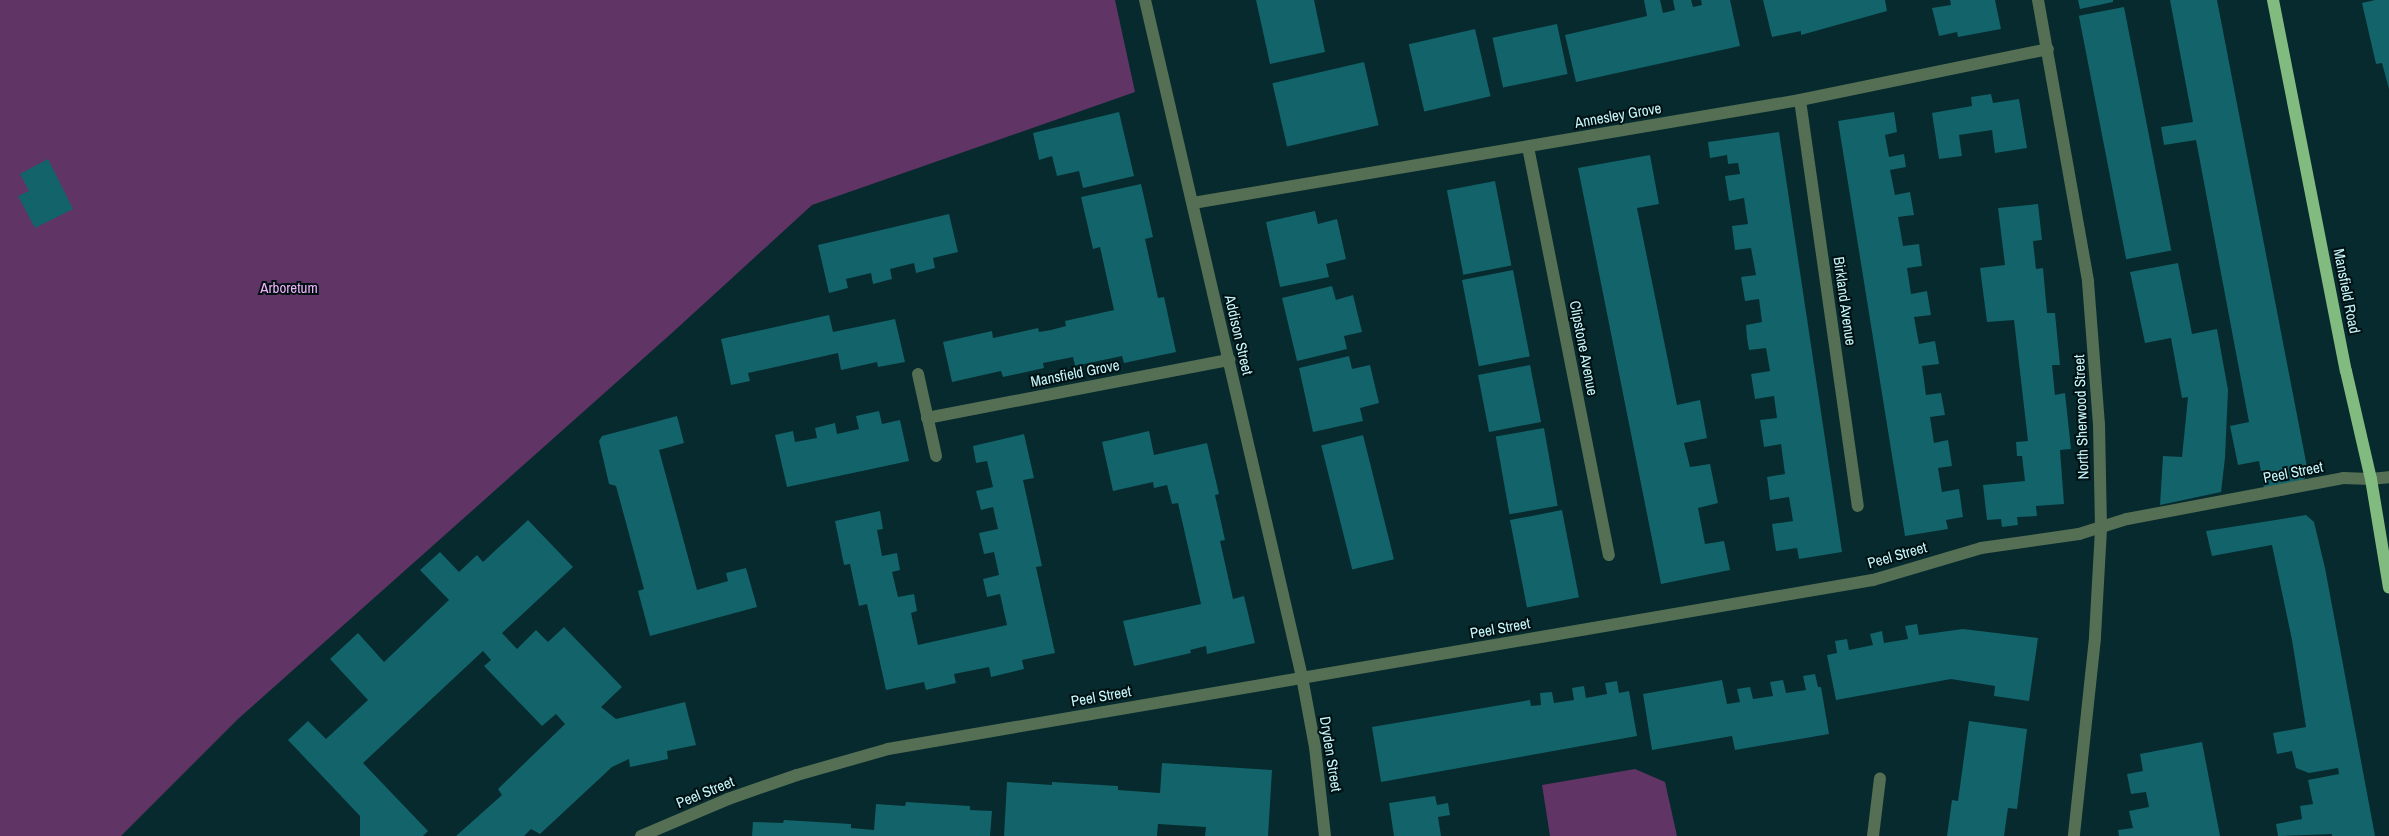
<!DOCTYPE html>
<style>
body{margin:0}
#map{position:relative;width:2389px;height:836px;overflow:hidden;background:#062a2d;font-family:"Archivo Narrow",sans-serif}
div>[style]{position:absolute}
[style*='--x']{left:calc(var(--x)*1px);top:calc(var(--y)*1px);width:calc(var(--w)*1px);rotate:calc(var(--a)*1deg)}
.green>*{inset:0;background:#613466}
.building>*{inset:0;background:#12636a;transform-origin:0 0}
.minor>*{height:12px;margin:-6px;padding:0 6px;transform-origin:6px;border-radius:6px;background:#546f53}
.major>*{height:12px;margin:-6px;padding:0 6px;transform-origin:6px;border-radius:6px;background:#82bb7f}
span{translate:-50% -50%;white-space:nowrap;text-align:center;line-height:1.15;-webkit-text-stroke:4px #001113;paint-order:stroke}
.street-label{font-size:15px;color:#c6f6fa}
.park-label{font-size:15px;color:#f4b2fb}
</style>
<div id="map">
<div class="green">
<div style="clip-path:polygon(0 0,1115px 0,1135px 92px,812px 205px,673px 332px,238px 719px,121px 836px,0 836px)"></div>
<div style="clip-path:polygon(1635px 769px,1665px 782px,1677px 836px,1550px 836px,1542px 785px)"></div>
</div>
<div class="building">
<div style="clip-path:polygon(1256px 0,1314px 0,1325px 52px,1270px 64px)"></div>
<div style="clip-path:polygon(1644px 0,1660px 0,1663px 13px,1675px 10px,1673px 0,1691px 0,1693px 7px,1702px 5px,1701px 0,1730px 0,1740px 46px,1576px 82px,1565px 35px,1647px 16px)"></div>
<div style="clip-path:polygon(1763px 0,1885px 0,1887px 11px,1801px 35px,1801px 31px,1772px 37px)"></div>
<div style="clip-path:polygon(1950px 0,1995px 0,2001px 29px,1958px 37px,1957px 32px,1939px 36px,1932px 8px,1951px 5px)"></div>
<div style="clip-path:polygon(2078px 0,2113px 0,2113px 2px,2080px 9px)"></div>
<div style="clip-path:polygon(2170px 0,2217px 0,2307px 467px,2305px 478px,2302px 481px,2264px 488px,2259px 461px,2238px 465px,2230px 426px,2249px 422px,2196px 140px,2164px 145px,2161px 127px,2193px 122px)"></div>
<div style="clip-path:polygon(2375px 0,2389px 0,2389px 89px,2382px 63px,2376px 64px,2362px 3px)"></div>
<div style="left:2124px;top:7px;width:248px;height:46px;rotate:79deg"></div>
<div style="left:1557px;top:24px;width:51px;height:66px;rotate:78deg"></div>
<div style="left:1475px;top:29px;width:69px;height:68px;rotate:77deg"></div>
<div style="left:1364px;top:62px;width:65px;height:94px;rotate:77deg"></div>
<div style="clip-path:polygon(1991px 94px,1993px 103px,2019px 99px,2027px 148px,1995px 153px,1992px 130px,1959px 135px,1962px 156px,1939px 159px,1932px 113px,1972px 106px,1971px 97px)"></div>
<div style="clip-path:polygon(1119px 112px,1134px 176px,1083px 188px,1079px 171px,1057px 176px,1052px 156px,1039px 160px,1033px 133px)"></div>
<div style="clip-path:polygon(1894px 112px,1897px 132px,1885px 135px,1889px 157px,1904px 154px,1906px 167px,1890px 170px,1895px 195px,1910px 192px,1914px 215px,1898px 217px,1903px 246px,1919px 244px,1922px 266px,1907px 268px,1911px 294px,1927px 291px,1931px 315px,1914px 317px,1919px 344px,1935px 341px,1939px 364px,1922px 366px,1926px 395px,1941px 393px,1945px 415px,1930px 417px,1934px 443px,1948px 440px,1952px 466px,1938px 468px,1942px 492px,1959px 489px,1963px 517px,1946px 520px,1948px 529px,1905px 536px,1838px 121px)"></div>
<div style="clip-path:polygon(1779px 132px,1842px 552px,1799px 559px,1797px 548px,1776px 551px,1774px 538px,1772px 524px,1793px 521px,1789px 497px,1770px 500px,1767px 477px,1785px 474px,1781px 444px,1764px 447px,1760px 420px,1777px 418px,1774px 396px,1755px 399px,1751px 374px,1770px 371px,1766px 348px,1749px 350px,1747px 338px,1746px 325px,1762px 322px,1759px 299px,1745px 301px,1741px 277px,1756px 275px,1751px 248px,1735px 250px,1732px 226px,1748px 224px,1746px 212px,1744px 198px,1729px 201px,1725px 176px,1740px 174px,1738px 163px,1728px 164px,1727px 155px,1710px 158px,1708px 142px)"></div>
<div style="clip-path:polygon(1650px 155px,1659px 204px,1637px 208px,1677px 405px,1700px 400px,1707px 438px,1684px 443px,1690px 467px,1710px 464px,1718px 503px,1698px 508px,1705px 544px,1724px 541px,1730px 570px,1661px 584px,1578px 168px)"></div>
<div style="clip-path:polygon(48px 159px,73px 209px,35px 228px,18px 196px,29px 191px,20px 174px)"></div>
<div style="left:1495px;top:181px;width:86px;height:49px;rotate:79deg"></div>
<div style="clip-path:polygon(1141px 184px,1153px 237px,1145px 239px,1158px 298px,1164px 297px,1176px 352px,1124px 363px,1122px 356px,1075px 366px,1073px 357px,1043px 363px,1044px 368px,1003px 377px,1001px 371px,952px 382px,943px 342px,992px 331px,993px 338px,1038px 328px,1039px 332px,1051px 330px,1066px 326px,1065px 321px,1114px 310px,1100px 247px,1093px 249px,1081px 197px)"></div>
<div style="clip-path:polygon(2038px 204px,2042px 240px,2033px 241px,2036px 269px,2043px 268px,2047px 313px,2055px 313px,2060px 365px,2052px 365px,2055px 395px,2065px 393px,2071px 449px,2060px 450px,2064px 504px,2036px 506px,2037px 516px,2017px 517px,2018px 525px,2002px 527px,2001px 519px,1987px 520px,1983px 485px,2025px 481px,2022px 456px,2017px 456px,2016px 442px,2028px 441px,2014px 320px,1987px 322px,1980px 268px,2005px 265px,1998px 208px)"></div>
<div style="clip-path:polygon(1315px 211px,1318px 224px,1337px 219px,1346px 259px,1326px 264px,1329px 277px,1280px 287px,1266px 222px)"></div>
<div style="clip-path:polygon(949px 214px,958px 252px,933px 258px,935px 268px,916px 273px,914px 263px,890px 269px,892px 279px,873px 284px,871px 273px,846px 279px,848px 288px,829px 293px,818px 245px)"></div>
<div style="clip-path:polygon(2178px 263px,2192px 334px,2217px 329px,2228px 390px,2225px 458px,2221px 492px,2160px 505px,2163px 456px,2182px 457px,2188px 397px,2182px 398px,2171px 338px,2145px 343px,2130px 272px)"></div>
<div style="left:1513px;top:270px;width:88px;height:52px;rotate:79deg"></div>
<div style="clip-path:polygon(1332px 286px,1336px 300px,1353px 295px,1362px 332px,1344px 336px,1347px 349px,1297px 361px,1282px 298px)"></div>
<div style="clip-path:polygon(829px 315px,833px 332px,895px 319px,905px 362px,878px 367px,877px 362px,841px 370px,838px 353px,748px 373px,750px 381px,731px 385px,721px 339px)"></div>
<div style="clip-path:polygon(1349px 356px,1352px 369px,1370px 365px,1379px 403px,1360px 408px,1363px 421px,1313px 432px,1299px 368px)"></div>
<div style="left:1530px;top:365px;width:58px;height:53px;rotate:79deg"></div>
<div style="clip-path:polygon(879px 411px,882px 424px,900px 420px,909px 461px,787px 487px,775px 435px,793px 431px,795px 442px,817px 438px,815px 428px,835px 423px,837px 434px,859px 429px,856px 416px)"></div>
<div style="clip-path:polygon(677px 416px,684px 443px,659px 450px,697px 590px,728px 581px,726px 573px,746px 568px,757px 607px,650px 636px,638px 591px,644px 589px,616px 486px,609px 484px,599px 441px,602px 436px)"></div>
<div style="left:1544px;top:428px;width:79px;height:49px;rotate:80deg"></div>
<div style="clip-path:polygon(1149px 431px,1154px 455px,1207px 443px,1219px 494px,1215px 495px,1225px 540px,1220px 541px,1233px 599px,1244px 596px,1255px 643px,1207px 654px,1206px 646px,1190px 650px,1191px 653px,1134px 666px,1123px 621px,1201px 604px,1178px 503px,1172px 504px,1167px 485px,1154px 488px,1153px 482px,1113px 491px,1102px 442px)"></div>
<div style="clip-path:polygon(1024px 434px,1034px 478px,1023px 480px,1042px 566px,1036px 567px,1055px 653px,1022px 660px,1024px 669px,991px 677px,989px 667px,954px 674px,956px 683px,926px 690px,924px 682px,886px 690px,867px 604px,859px 606px,850px 564px,844px 565px,835px 521px,880px 511px,883px 529px,877px 530px,882px 556px,897px 553px,900px 570px,892px 572px,898px 597px,914px 594px,917px 611px,911px 613px,918px 645px,1007px 625px,1000px 594px,987px 597px,983px 579px,999px 575px,994px 552px,984px 554px,979px 533px,998px 529px,993px 507px,981px 510px,976px 491px,993px 487px,987px 461px,976px 463px,973px 446px)"></div>
<div style="left:1363px;top:435px;width:128px;height:43px;rotate:76deg"></div>
<div style="left:1562px;top:510px;width:89px;height:53px;rotate:79deg"></div>
<div style="clip-path:polygon(2306px 515px,2314px 522px,2325px 568px,2375px 836px,2332px 836px,2332px 834px,2278px 836px,2276px 824px,2302px 819px,2300px 806px,2313px 804px,2308px 780px,2339px 774px,2338px 768px,2309px 773px,2296px 768px,2292px 751px,2277px 754px,2273px 733px,2306px 727px,2292px 640px,2272px 545px,2212px 556px,2206px 531px)"></div>
<div style="clip-path:polygon(528px 520px,573px 567px,502px 633px,517px 649px,536px 630px,548px 642px,564px 627px,622px 687px,601px 707px,616px 719px,685px 702px,696px 745px,667px 751px,668px 759px,630px 767px,629px 759px,612px 767px,540px 834px,531px 829px,524px 836px,456px 836px,502px 795px,498px 789px,565px 724px,556px 714px,542px 726px,484px 666px,491px 660px,483px 651px,363px 763px,428px 831px,423px 836px,360px 836px,360px 816px,288px 740px,308px 721px,326px 739px,368px 700px,330px 659px,358px 633px,384px 662px,449px 600px,420px 570px,440px 552px,459px 572px,477px 555px,483px 562px)"></div>
<div style="clip-path:polygon(1917px 624px,1919px 635px,1963px 629px,2038px 638px,2029px 701px,1994px 696px,1995px 686px,1951px 679px,1836px 700px,1827px 655px,1837px 653px,1835px 641px,1847px 639px,1849px 650px,1873px 645px,1870px 634px,1882px 631px,1884px 643px,1908px 639px,1905px 626px)"></div>
<div style="clip-path:polygon(1815px 674px,1818px 687px,1821px 687px,1829px 734px,1735px 750px,1732px 736px,1652px 750px,1643px 694px,1722px 680px,1727px 704px,1740px 702px,1737px 689px,1750px 687px,1753px 699px,1773px 696px,1770px 682px,1783px 680px,1786px 693px,1806px 690px,1803px 676px)"></div>
<div style="clip-path:polygon(1617px 681px,1619px 693px,1629px 691px,1637px 736px,1381px 782px,1372px 727px,1530px 700px,1531px 706px,1541px 705px,1540px 693px,1552px 692px,1554px 703px,1574px 700px,1572px 688px,1584px 686px,1586px 698px,1607px 694px,1605px 683px)"></div>
<div style="clip-path:polygon(1969px 721px,2027px 729px,2017px 809px,2008px 808px,2004px 836px,1947px 836px,1952px 800px,1958px 801px)"></div>
<div style="clip-path:polygon(2202px 742px,2220px 836px,2119px 836px,2118px 830px,2133px 828px,2129px 811px,2149px 807px,2146px 792px,2131px 794px,2127px 774px,2143px 771px,2140px 754px)"></div>
<div style="clip-path:polygon(1162px 763px,1272px 770px,1268px 836px,1205px 836px,1206px 827px,1158px 824px,1157px 836px,1004px 836px,1007px 782px,1052px 785px,1052px 782px,1118px 786px,1118px 790px,1160px 793px)"></div>
<div style="clip-path:polygon(1435px 796px,1437px 805px,1448px 803px,1450px 815px,1438px 817px,1441px 836px,1394px 836px,1389px 803px)"></div>
<div style="clip-path:polygon(906px 802px,970px 806px,970px 810px,992px 811px,990px 836px,752px 836px,753px 822px,783px 823px,784px 820px,851px 824px,851px 828px,874px 830px,876px 804px,905px 806px)"></div>
</div>
<div class="minor">
<div style="--x:1145;--y:0;--w:695;--a:76.94"></div>
<div style="--x:1302;--y:677;--w:71;--a:79.5"></div>
<div style="--x:1315;--y:747;--w:90;--a:83.6"></div>
<div style="--x:2038;--y:0;--w:286;--a:79.9"></div>
<div style="--x:2088;--y:282;--w:142;--a:85.6"></div>
<div style="--x:2099;--y:424;--w:105;--a:88.9"></div>
<div style="--x:2101;--y:529;--w:109;--a:93.2"></div>
<div style="--x:2095;--y:638;--w:199;--a:96.1"></div>
<div style="--x:1800;--y:100;--w:410;--a:81.9"></div>
<div style="--x:1528;--y:147;--w:416;--a:78.8"></div>
<div style="--x:1193;--y:203;--w:616;--a:-9.63"></div>
<div style="--x:1800;--y:100;--w:253;--a:-11.6"></div>
<div style="--x:918;--y:374;--w:84;--a:77.6"></div>
<div style="--x:927;--y:418;--w:308;--a:-10.9"></div>
<div style="--x:641;--y:836;--w:95;--a:-23"></div>
<div style="--x:728;--y:799;--w:73;--a:-19.2"></div>
<div style="--x:797;--y:775;--w:95;--a:-15.9"></div>
<div style="--x:888;--y:749;--w:999;--a:-9.74"></div>
<div style="--x:1873;--y:580;--w:113;--a:-16.5"></div>
<div style="--x:1981;--y:548;--w:99;--a:-8.1"></div>
<div style="--x:2079;--y:534;--w:50;--a:-17.4"></div>
<div style="--x:2127;--y:519;--w:220;--a:-10.7"></div>
<div style="--x:2343;--y:478;--w:28;--a:2"></div>
<div style="--x:2371;--y:479;--w:18;--a:-6"></div>
<div style="--x:1873;--y:836;--w:58;--a:-83.1"></div>
</div>
<div class="major">
<div style="--x:2273;--y:0;--w:378;--a:78.9"></div>
<div style="--x:2346;--y:371;--w:111;--a:77"></div>
<div style="--x:2371;--y:479;--w:110;--a:80.6"></div>
</div>
<div class="street-label">
<span style="left:1618px;top:115px;rotate:-10deg">Annesley Grove</span>
<span style="left:2347px;top:291px;rotate:79deg">Mansfield Road</span>
<span style="left:1845px;top:301px;rotate:82deg">Birkland Avenue</span>
<span style="left:1239px;top:335px;rotate:77deg">Addison Street</span>
<span style="left:1584px;top:348px;rotate:79deg">Clipstone Avenue</span>
<span style="left:1075px;top:373px;rotate:-11deg">Mansfield Grove</span>
<span style="left:2081px;top:417px;rotate:-92deg">North Sherwood Street</span>
<span style="left:2293px;top:472px;rotate:-11deg">Peel Street</span>
<span style="left:1897px;top:555px;rotate:-16deg">Peel Street</span>
<span style="left:1500px;top:628px;rotate:-10deg">Peel Street</span>
<span style="left:1101px;top:696px;rotate:-10deg">Peel Street</span>
<span style="left:1331px;top:754px;rotate:81deg">Dryden Street</span>
<span style="left:705px;top:792px;rotate:-22deg">Peel Street</span>
</div>
<div class="park-label">
<span style="left:289px;top:288px">Arboretum</span>
</div>
</div>
